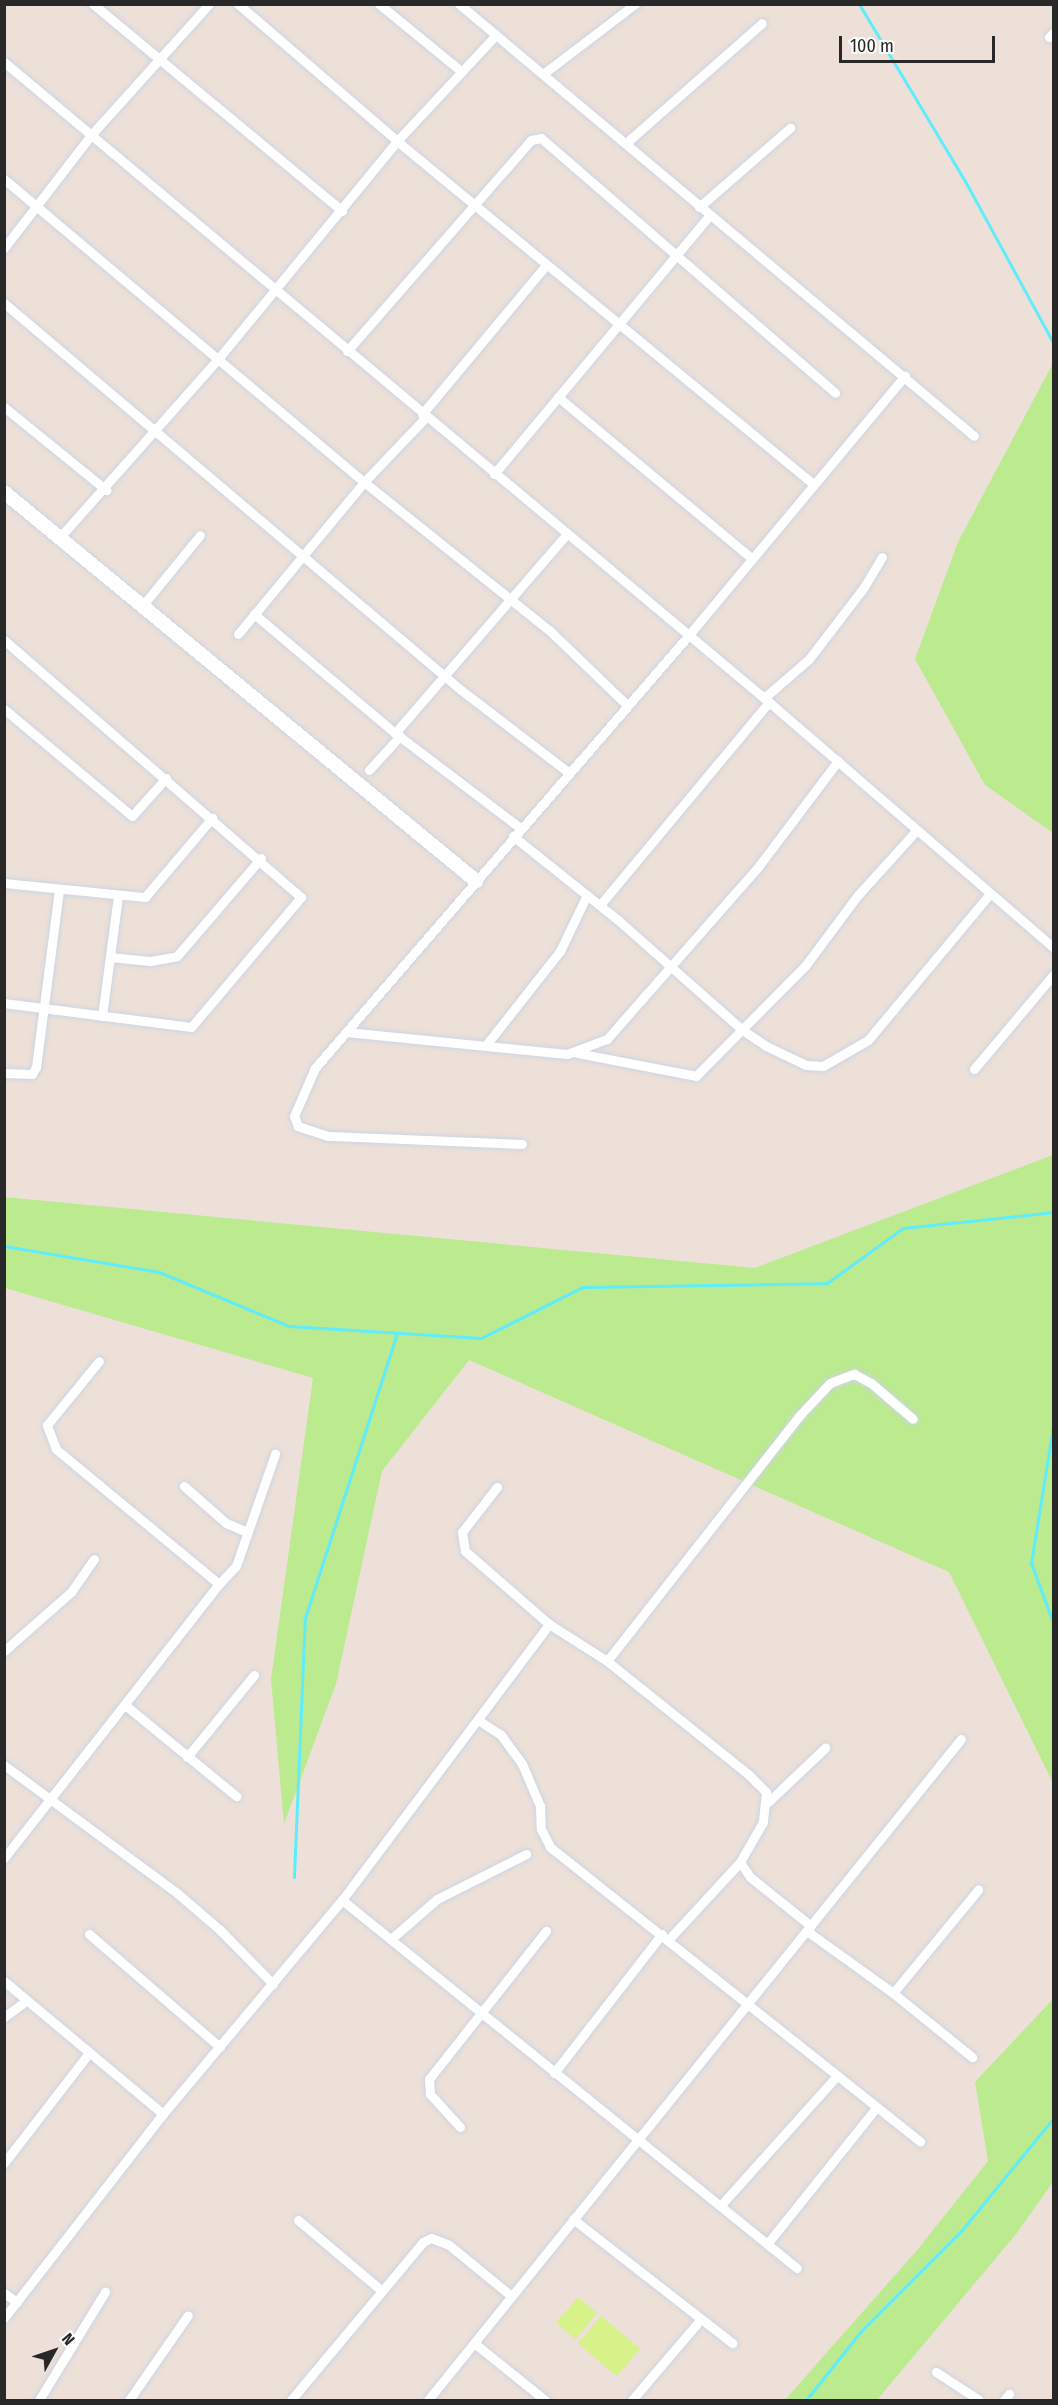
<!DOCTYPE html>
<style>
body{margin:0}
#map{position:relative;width:1058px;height:2405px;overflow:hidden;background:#ede0d8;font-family:"Fira Sans Condensed",sans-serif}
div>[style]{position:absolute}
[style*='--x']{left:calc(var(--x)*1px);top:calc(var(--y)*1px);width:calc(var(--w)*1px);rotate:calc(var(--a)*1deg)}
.green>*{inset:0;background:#bcea8e}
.pitch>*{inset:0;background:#d7f288;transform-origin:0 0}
.stream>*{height:3px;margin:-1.5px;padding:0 1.5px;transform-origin:1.5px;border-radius:1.5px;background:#5fecfb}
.roads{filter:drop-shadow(0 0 2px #cdd5e3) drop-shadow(0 0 2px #cdd5e3)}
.street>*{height:9px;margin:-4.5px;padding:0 4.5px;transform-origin:4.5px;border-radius:4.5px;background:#fff}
.secondary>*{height:14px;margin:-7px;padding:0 7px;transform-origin:7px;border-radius:7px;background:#fff}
span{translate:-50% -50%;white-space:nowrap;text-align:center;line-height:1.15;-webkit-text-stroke:4.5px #fff;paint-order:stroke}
.frame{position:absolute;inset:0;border:6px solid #282828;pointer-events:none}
.north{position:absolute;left:24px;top:2321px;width:60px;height:60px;-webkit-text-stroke:4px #fff;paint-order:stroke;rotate:50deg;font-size:16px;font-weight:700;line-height:24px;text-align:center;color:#282828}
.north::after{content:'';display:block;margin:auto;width:21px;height:27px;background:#282828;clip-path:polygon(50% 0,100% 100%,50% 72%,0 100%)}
.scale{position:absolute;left:839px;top:36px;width:156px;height:27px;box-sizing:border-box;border:3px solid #282828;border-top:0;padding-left:8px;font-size:18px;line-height:21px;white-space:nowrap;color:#282828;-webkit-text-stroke:4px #fff;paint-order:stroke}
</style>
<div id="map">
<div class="green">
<div style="clip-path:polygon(1053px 363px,1053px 833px,985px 785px,915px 659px,958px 542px)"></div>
<div style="clip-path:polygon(1053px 1155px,1053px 1783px,949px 1572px,469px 1360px,382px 1471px,336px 1684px,284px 1824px,271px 1679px,313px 1378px,5px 1288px,4px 1197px,755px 1268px)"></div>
<div style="clip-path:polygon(1053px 1999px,1053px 2182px,1016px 2234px,877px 2400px,785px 2400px,918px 2249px,988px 2161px,975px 2082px)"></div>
</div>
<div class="pitch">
<div style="left:578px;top:2297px;width:25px;height:34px;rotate:40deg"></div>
<div style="left:601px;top:2316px;width:51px;height:36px;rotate:40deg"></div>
</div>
<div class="stream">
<div style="--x:859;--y:4;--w:206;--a:59.1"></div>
<div style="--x:965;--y:181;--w:186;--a:61.4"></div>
<div style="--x:4;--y:1246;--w:157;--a:9.5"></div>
<div style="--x:159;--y:1272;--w:141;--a:22.6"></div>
<div style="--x:289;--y:1326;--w:192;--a:3.6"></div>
<div style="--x:481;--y:1338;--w:114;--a:-26.6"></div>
<div style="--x:583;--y:1287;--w:244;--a:-0.9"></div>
<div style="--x:827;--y:1283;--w:94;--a:-35.9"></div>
<div style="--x:903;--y:1228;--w:152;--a:-6"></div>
<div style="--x:1054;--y:1420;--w:145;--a:99.1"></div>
<div style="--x:1031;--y:1563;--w:66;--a:69.6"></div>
<div style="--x:294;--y:1877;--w:259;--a:-87.6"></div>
<div style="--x:305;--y:1618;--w:299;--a:-72.1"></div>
<div style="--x:806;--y:2400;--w:88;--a:-51.4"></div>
<div style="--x:861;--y:2331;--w:143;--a:-45"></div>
<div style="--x:962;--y:2230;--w:146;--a:-50.8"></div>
</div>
<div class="roads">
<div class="street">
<div style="--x:93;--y:4;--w:324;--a:39.7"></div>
<div style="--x:238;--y:4;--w:210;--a:40.7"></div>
<div style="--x:397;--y:141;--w:538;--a:39.49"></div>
<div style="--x:379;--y:4;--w:107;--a:39.3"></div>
<div style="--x:459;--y:4;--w:672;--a:39.99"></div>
<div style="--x:1049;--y:37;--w:7;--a:-45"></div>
<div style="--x:4;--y:62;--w:997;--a:39.92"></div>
<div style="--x:769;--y:702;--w:376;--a:40.8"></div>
<div style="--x:543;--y:74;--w:116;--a:-37.3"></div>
<div style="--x:626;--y:143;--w:181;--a:-41.4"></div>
<div style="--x:4;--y:179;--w:471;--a:40.1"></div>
<div style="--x:364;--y:482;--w:237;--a:38.7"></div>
<div style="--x:549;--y:630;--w:107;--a:43.9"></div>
<div style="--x:699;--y:207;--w:121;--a:-41"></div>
<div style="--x:4;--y:248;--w:143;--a:-52.4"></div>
<div style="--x:91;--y:135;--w:176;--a:-48"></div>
<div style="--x:4;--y:303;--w:599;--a:40.26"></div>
<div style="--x:461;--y:690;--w:135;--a:37.5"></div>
<div style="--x:347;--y:351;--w:280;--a:-48.9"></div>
<div style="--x:531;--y:140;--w:10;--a:-11"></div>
<div style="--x:541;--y:138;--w:389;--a:40.9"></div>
<div style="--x:558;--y:397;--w:251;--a:39.8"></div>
<div style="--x:4;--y:407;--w:132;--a:39.1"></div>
<div style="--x:422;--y:414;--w:194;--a:-50.2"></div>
<div style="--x:494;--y:474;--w:337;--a:-50.2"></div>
<div style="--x:60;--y:537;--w:238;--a:-48.4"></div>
<div style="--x:218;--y:359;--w:282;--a:-50.6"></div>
<div style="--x:397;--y:141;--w:145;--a:-47"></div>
<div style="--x:143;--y:605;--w:90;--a:-50.8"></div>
<div style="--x:254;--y:614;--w:185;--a:40.2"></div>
<div style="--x:395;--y:733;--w:157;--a:37.2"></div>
<div style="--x:238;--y:634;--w:197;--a:-50.3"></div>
<div style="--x:364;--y:482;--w:88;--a:-46.4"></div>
<div style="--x:4;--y:640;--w:393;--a:40.9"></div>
<div style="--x:301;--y:897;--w:170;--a:130.2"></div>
<div style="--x:191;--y:1027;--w:189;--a:-172.7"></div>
<div style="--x:764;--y:698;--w:60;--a:-40.9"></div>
<div style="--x:809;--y:659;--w:91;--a:-52.6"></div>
<div style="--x:864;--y:587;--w:35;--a:-59"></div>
<div style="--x:4;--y:709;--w:167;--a:39.9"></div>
<div style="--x:132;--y:816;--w:51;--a:-48.2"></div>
<div style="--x:395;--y:733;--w:262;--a:-49.2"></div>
<div style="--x:369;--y:770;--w:46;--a:-47.6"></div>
<div style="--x:513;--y:836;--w:134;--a:38.7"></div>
<div style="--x:618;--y:920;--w:164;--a:41.5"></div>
<div style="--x:741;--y:1029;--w:30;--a:34"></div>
<div style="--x:766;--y:1046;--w:44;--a:25.4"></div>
<div style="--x:806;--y:1065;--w:17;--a:3"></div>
<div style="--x:823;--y:1066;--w:52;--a:-30"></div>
<div style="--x:868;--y:1040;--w:189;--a:-50.2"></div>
<div style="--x:4;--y:883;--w:142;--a:5.7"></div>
<div style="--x:145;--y:897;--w:104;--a:-49.7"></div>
<div style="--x:600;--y:905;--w:264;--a:-50.2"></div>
<div style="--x:110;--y:957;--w:40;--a:5.7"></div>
<div style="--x:150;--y:961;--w:27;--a:-10"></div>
<div style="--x:177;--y:956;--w:129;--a:-49.4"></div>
<div style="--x:102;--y:1016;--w:121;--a:-82.4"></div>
<div style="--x:346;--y:1032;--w:222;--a:5.7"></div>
<div style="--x:567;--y:1054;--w:43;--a:-20.6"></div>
<div style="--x:607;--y:1039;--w:229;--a:-48.7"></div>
<div style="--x:758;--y:867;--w:133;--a:-53"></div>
<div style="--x:486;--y:1045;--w:120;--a:-51.8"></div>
<div style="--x:560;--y:951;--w:62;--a:-64.3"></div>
<div style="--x:577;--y:1053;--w:121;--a:10.9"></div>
<div style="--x:696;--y:1076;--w:155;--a:-45.3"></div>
<div style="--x:805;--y:966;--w:89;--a:-53.3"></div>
<div style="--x:858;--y:895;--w:85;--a:-47.9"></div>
<div style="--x:974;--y:1069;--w:124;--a:-49.9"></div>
<div style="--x:4;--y:1073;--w:28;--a:2"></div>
<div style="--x:32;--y:1074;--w:8;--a:-60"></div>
<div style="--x:36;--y:1067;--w:179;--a:-82.6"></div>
<div style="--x:522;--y:1144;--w:194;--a:-177.6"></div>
<div style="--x:328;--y:1136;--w:32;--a:-162"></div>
<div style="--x:298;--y:1126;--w:11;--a:-112"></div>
<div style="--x:294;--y:1116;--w:52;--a:-66.4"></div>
<div style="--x:315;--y:1068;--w:571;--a:-49.19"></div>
<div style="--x:688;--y:636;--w:339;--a:-50.2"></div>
<div style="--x:184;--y:1486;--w:56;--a:41.4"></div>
<div style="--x:226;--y:1523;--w:23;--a:23"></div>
<div style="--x:497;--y:1487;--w:57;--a:127.9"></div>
<div style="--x:462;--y:1532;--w:19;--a:81"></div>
<div style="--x:465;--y:1551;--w:111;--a:41"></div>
<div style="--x:549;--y:1624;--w:69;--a:32.5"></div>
<div style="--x:607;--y:1661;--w:311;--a:-51.9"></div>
<div style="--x:799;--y:1416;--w:45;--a:-46.8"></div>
<div style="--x:830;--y:1383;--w:26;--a:-21"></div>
<div style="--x:854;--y:1374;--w:19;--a:28"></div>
<div style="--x:871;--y:1383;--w:55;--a:40.6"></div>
<div style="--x:219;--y:1584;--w:25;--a:-47"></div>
<div style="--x:236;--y:1566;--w:119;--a:-70.8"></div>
<div style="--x:4;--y:1651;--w:89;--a:-41.4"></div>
<div style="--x:71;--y:1592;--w:40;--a:-55.1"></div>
<div style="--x:607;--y:1661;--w:181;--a:38.7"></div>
<div style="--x:748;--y:1774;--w:25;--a:45"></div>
<div style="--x:766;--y:1792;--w:30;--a:96"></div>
<div style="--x:763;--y:1822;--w:46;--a:119.9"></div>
<div style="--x:740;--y:1862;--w:18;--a:56"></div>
<div style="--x:750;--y:1877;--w:78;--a:38.8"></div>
<div style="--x:125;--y:1705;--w:144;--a:39.3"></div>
<div style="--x:478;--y:1720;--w:27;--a:33"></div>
<div style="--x:501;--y:1735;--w:36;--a:54"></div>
<div style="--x:522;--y:1764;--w:46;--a:66.8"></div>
<div style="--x:540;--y:1806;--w:23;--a:88"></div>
<div style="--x:541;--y:1829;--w:20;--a:63"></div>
<div style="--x:550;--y:1847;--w:473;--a:38.5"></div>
<div style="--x:187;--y:1757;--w:106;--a:-50.7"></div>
<div style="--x:4;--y:1765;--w:215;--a:36.5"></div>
<div style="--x:177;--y:1893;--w:55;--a:40.6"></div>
<div style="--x:219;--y:1929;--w:77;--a:45.5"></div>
<div style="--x:768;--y:1802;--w:79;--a:-43.5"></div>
<div style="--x:4;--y:1858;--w:348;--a:-51.9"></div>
<div style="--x:219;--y:1584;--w:212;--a:-140.4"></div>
<div style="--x:56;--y:1449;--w:26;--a:-111"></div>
<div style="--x:47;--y:1425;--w:82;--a:-50.9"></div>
<div style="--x:342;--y:1900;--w:585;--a:38.97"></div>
<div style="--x:807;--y:1931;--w:106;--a:35.8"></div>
<div style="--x:893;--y:1993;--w:134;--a:-50.5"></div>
<div style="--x:89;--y:1934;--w:173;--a:40.8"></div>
<div style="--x:391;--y:1939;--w:61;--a:-41"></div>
<div style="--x:437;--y:1899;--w:100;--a:-26.8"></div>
<div style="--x:669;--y:1939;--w:105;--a:-47.3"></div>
<div style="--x:4;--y:1981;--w:207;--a:39.9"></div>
<div style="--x:893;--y:1993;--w:102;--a:39"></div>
<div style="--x:4;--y:2017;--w:26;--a:-36"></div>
<div style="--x:554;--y:2073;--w:176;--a:-52.2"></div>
<div style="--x:460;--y:2127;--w:45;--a:-132.3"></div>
<div style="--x:430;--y:2094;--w:15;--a:-94"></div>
<div style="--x:429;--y:2079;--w:189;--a:-51.7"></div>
<div style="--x:4;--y:2163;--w:139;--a:-52.3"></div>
<div style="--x:721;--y:2205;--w:172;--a:-48.1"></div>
<div style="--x:573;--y:2219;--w:202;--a:37.9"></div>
<div style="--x:298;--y:2220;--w:110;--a:40.2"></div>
<div style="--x:767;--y:2244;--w:174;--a:-51.3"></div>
<div style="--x:4;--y:2293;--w:16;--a:35"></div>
<div style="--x:4;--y:2318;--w:259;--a:-52.1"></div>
<div style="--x:163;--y:2114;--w:279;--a:-50.1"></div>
<div style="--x:342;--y:1900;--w:345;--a:-53.1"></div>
<div style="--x:474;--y:2343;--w:91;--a:38.8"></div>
<div style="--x:936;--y:2372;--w:51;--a:33.1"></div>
<div style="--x:39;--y:2400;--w:127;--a:-58.6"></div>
<div style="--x:129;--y:2400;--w:103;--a:-55.2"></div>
<div style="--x:291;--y:2400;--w:206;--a:-50.1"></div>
<div style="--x:423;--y:2242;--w:9;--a:-27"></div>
<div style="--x:431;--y:2238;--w:19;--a:21"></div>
<div style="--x:449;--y:2245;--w:79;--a:39.3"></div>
<div style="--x:428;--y:2400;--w:849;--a:-51.12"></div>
<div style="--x:632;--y:2400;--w:105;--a:-49.6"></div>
<div style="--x:1004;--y:2400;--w:8;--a:-50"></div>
</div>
<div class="secondary">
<div style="--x:4;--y:492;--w:612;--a:39.49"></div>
</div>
</div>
<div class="frame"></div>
<div class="north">N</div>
<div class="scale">100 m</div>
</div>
